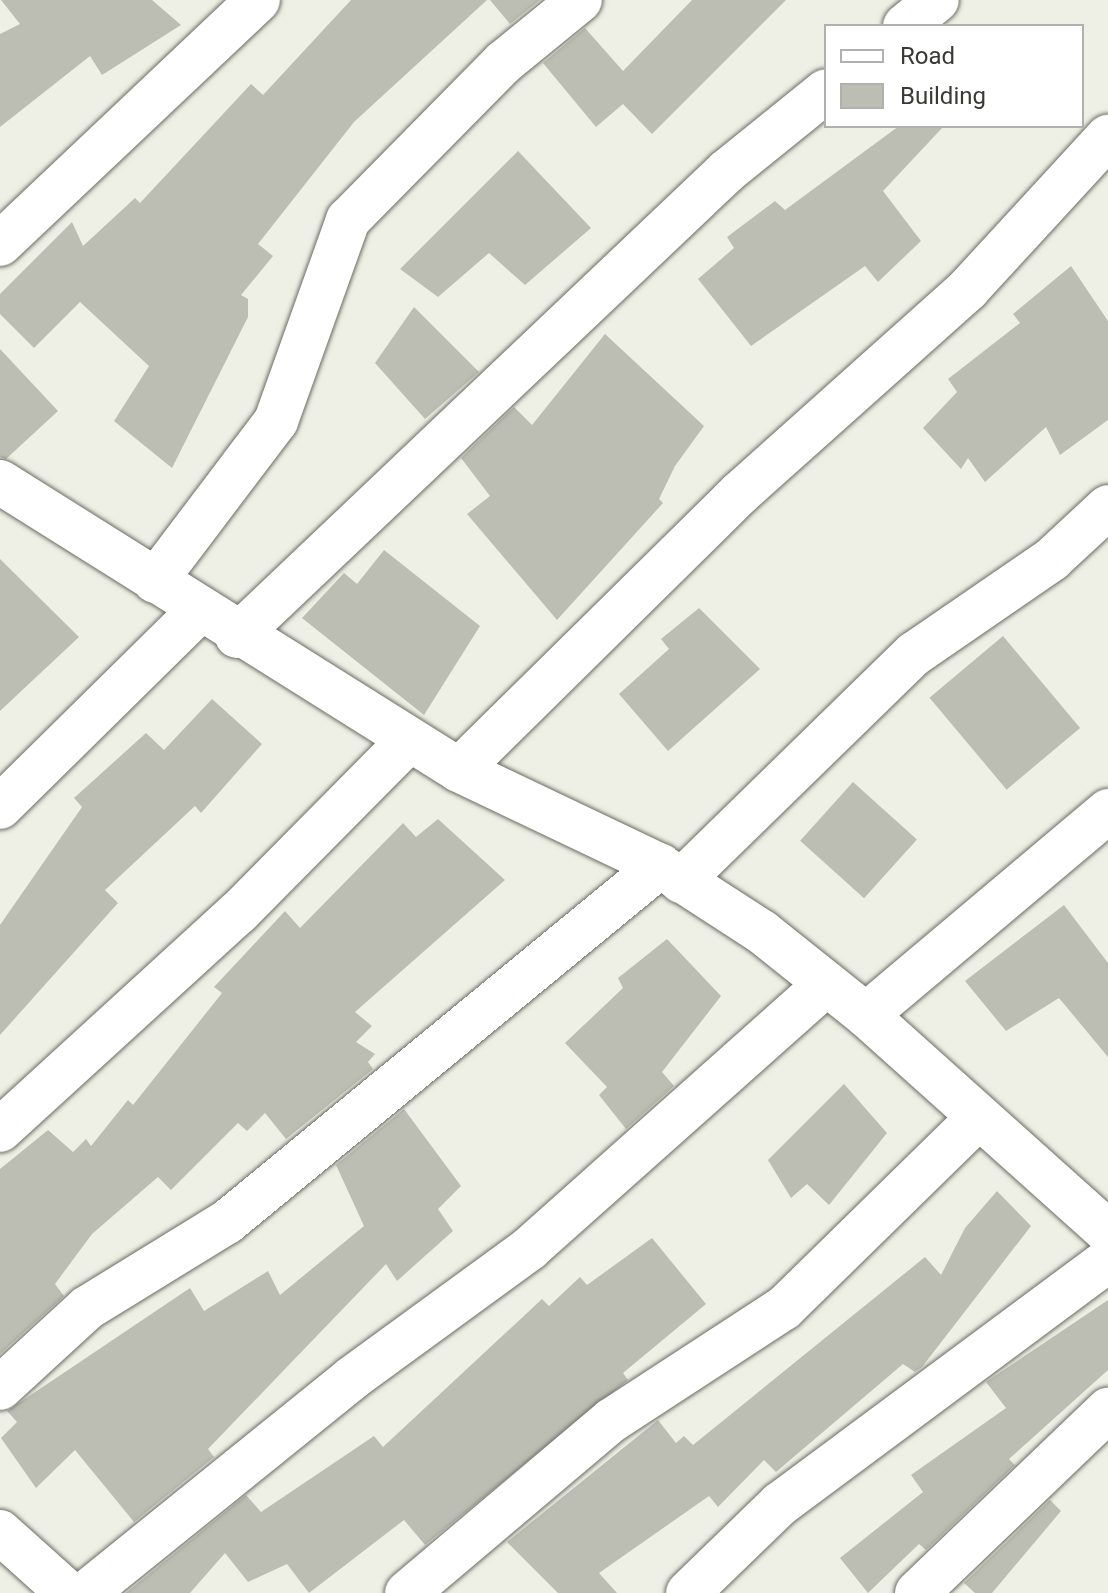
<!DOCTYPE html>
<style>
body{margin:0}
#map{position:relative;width:1108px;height:1593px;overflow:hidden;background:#eff0e5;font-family:Roboto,sans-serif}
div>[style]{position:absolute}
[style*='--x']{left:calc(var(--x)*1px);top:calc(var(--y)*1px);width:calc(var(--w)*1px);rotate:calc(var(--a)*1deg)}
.building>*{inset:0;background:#bdbeb3;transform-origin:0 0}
.roads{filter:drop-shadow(0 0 2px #6a6b62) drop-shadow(0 0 2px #6a6b62)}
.minor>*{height:44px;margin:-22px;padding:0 22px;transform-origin:22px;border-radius:22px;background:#fff}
span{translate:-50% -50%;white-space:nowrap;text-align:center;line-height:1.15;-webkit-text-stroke:6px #fff;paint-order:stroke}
.legend{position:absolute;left:824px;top:24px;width:260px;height:104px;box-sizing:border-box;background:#fff;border:2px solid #b0b0ae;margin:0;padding:10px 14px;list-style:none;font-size:24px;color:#393935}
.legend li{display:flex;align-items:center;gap:16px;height:40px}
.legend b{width:40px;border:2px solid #b0b0ae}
</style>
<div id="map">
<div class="building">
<div style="clip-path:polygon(1px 0,152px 0,181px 25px,102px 75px,90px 56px,0 127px,0 34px,20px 24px)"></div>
<div style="clip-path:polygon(351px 0,487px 0,354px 122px,258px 244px,273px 256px,241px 295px,248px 299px,248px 317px,172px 468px,114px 421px,149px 366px,80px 302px,34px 348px,0 314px,0 294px,72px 222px,83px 246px,135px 198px,140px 203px,251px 84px,263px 95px)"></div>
<div style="clip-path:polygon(490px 0,540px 0,510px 24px)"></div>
<div style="clip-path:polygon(692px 0,786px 0,652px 134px,623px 104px,596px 127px,543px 63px,585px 28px,623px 71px)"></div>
<div style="clip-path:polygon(899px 126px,944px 126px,883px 191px,921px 241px,878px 282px,865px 266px,751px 346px,698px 279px,734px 248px,727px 237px,775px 201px,785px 210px)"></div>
<div style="clip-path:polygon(518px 151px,591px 228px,525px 285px,489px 253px,438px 297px,400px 269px)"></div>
<div style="clip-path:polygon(1071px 266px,1108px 321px,1108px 420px,1060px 455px,1046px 427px,985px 482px,968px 458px,961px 469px,923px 428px,957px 392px,948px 379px,1020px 323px,1013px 314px)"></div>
<div style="clip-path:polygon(414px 307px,479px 372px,425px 419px,375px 363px)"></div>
<div style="clip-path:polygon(605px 334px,704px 426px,675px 466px,659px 499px,663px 503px,557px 620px,467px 514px,490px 496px,461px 458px,514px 407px,532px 425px)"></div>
<div style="clip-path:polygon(0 349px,58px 411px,6px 459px,0 457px)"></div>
<div style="clip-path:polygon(384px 550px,480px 626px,424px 715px,302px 618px,344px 573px,357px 584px)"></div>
<div style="clip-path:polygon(0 559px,79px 637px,0 711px)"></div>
<div style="clip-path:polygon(699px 608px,760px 669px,668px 751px,619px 694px,669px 649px,661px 639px)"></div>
<div style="left:1003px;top:636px;width:120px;height:96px;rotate:50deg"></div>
<div style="clip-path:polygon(212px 699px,262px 744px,201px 813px,195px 806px,105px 890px,118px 903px,0 1035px,0 925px,82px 807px,74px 798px,146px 733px,164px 750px)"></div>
<div style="left:853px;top:782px;width:86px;height:79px;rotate:42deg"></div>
<div style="clip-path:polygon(438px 819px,505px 880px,355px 1012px,372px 1026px,356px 1042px,375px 1054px,368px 1062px,373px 1069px,286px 1139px,265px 1113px,247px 1131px,238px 1123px,171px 1190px,158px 1177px,92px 1234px,55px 1284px,64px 1296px,0 1354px,0 1169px,48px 1130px,73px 1152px,86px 1139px,91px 1146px,128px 1100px,133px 1105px,222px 993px,214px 987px,285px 911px,300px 928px,403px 823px,416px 837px)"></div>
<div style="clip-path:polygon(1064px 905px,1108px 963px,1108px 1057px,1059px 998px,1006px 1031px,965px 981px)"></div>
<div style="clip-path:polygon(667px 939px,721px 996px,662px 1072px,674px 1086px,626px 1129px,599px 1095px,607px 1087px,565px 1043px,623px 988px,618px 978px)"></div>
<div style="clip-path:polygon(844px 1084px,887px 1133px,829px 1205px,807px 1184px,791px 1198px,768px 1160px)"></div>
<div style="clip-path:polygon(404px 1109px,461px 1186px,438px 1209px,453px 1231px,397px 1281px,386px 1264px,208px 1449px,214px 1457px,134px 1522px,75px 1450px,36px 1488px,1px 1438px,17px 1422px,7px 1411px,190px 1288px,204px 1311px,268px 1271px,280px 1295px,364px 1226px,336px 1165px)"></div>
<div style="clip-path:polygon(997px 1191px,1031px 1226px,922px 1367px,915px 1372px,903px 1364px,776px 1472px,764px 1460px,718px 1507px,709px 1496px,599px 1573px,617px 1593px,558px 1593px,507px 1542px,658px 1420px,676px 1443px,684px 1436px,693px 1445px,925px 1257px,941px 1275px,965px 1228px)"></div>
<div style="clip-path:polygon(652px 1238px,706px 1304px,623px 1373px,628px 1380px,425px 1545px,404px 1520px,309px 1593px,287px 1564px,248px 1582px,225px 1553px,190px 1593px,126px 1593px,246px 1495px,261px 1512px,374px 1436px,383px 1447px,542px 1299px,549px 1306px,580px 1277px,587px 1285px)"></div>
<div style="clip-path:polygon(1108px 1300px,1108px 1370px,1009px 1459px,1015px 1465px,926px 1550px,919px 1544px,868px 1593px,840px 1558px,923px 1492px,911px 1475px,1006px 1408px,986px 1382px)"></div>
<div style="clip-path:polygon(1050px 1500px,1061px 1511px,992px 1593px,975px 1593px,964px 1583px)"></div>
</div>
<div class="roads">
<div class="minor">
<div style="--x:905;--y:26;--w:41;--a:-39.1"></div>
<div style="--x:0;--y:244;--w:355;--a:-43.4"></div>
<div style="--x:0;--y:482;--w:542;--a:32.11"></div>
<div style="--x:459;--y:770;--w:223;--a:25.5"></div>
<div style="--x:660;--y:866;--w:121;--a:32.9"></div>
<div style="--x:762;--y:932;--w:133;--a:38.6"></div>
<div style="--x:866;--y:1015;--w:325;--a:41.9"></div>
<div style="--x:155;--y:581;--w:201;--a:-52.9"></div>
<div style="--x:276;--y:421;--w:214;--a:-70.3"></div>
<div style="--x:348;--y:220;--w:222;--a:-45.4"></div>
<div style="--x:504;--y:62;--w:98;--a:-39.2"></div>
<div style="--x:237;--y:636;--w:676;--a:-43.5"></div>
<div style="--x:727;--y:171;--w:127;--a:-38.9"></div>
<div style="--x:459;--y:770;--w:395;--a:-44.6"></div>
<div style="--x:740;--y:493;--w:306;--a:-41.8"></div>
<div style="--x:968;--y:289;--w:207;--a:-47.4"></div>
<div style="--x:0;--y:807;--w:282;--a:-44.6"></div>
<div style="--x:681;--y:881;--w:325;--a:-44.3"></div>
<div style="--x:914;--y:654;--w:168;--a:-34.5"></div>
<div style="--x:1052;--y:559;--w:76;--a:-42.9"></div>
<div style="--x:866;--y:1015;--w:317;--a:-40.1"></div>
<div style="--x:0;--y:1130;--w:323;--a:-42.4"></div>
<div style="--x:239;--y:912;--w:242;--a:-45.3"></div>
<div style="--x:0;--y:1388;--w:118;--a:-42.6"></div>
<div style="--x:87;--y:1308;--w:164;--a:-31.6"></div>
<div style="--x:227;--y:1222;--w:561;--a:-39.43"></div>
<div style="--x:0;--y:1532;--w:91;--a:41.9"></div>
<div style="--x:86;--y:1593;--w:342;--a:-38.9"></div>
<div style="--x:352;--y:1378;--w:220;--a:-36.1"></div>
<div style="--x:530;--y:1248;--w:397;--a:-41.7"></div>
<div style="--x:407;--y:1593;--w:268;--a:-40.2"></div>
<div style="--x:612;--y:1420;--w:205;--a:-33.1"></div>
<div style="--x:784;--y:1308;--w:273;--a:-44.4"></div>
<div style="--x:688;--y:1593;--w:128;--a:-44.1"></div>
<div style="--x:780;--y:1504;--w:409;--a:-36.6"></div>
<div style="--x:917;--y:1593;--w:265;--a:-43.8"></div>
</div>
</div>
<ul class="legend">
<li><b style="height:10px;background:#fff"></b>Road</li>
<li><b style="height:22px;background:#bdbeb3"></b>Building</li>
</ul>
</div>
